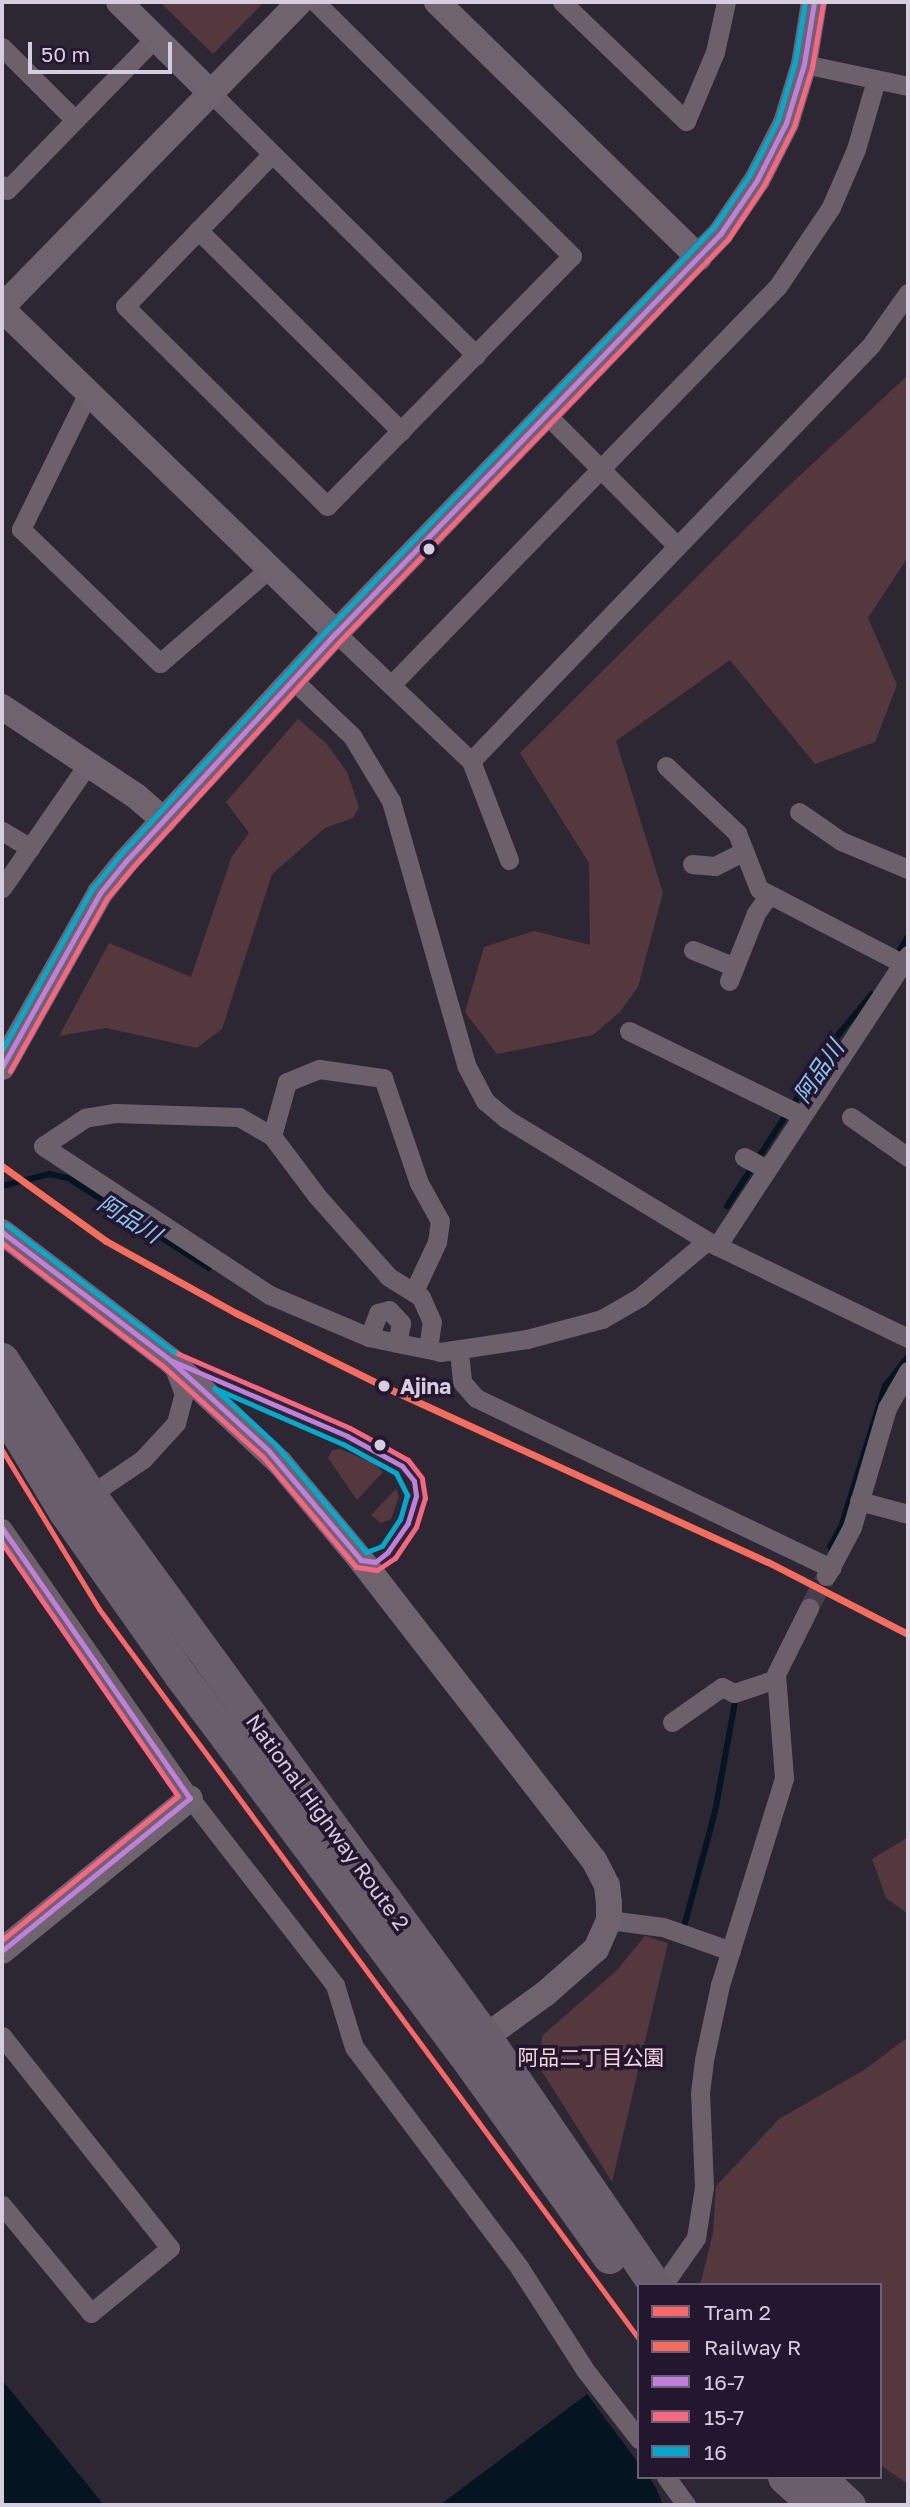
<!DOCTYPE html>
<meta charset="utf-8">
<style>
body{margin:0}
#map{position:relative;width:910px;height:2507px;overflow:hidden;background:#2d2734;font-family:"Golos Text","Noto Sans JP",sans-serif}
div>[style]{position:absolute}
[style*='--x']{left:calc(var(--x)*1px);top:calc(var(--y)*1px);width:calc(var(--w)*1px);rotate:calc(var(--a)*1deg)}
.green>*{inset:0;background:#55373e}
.water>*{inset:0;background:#051421}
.stream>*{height:6px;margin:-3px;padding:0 3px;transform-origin:3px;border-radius:3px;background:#051421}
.street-tunnel>*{height:19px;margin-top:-9.5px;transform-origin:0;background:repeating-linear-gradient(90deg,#46404e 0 19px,transparent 0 29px)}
.street>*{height:19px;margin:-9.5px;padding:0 9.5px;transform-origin:9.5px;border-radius:9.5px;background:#6c616a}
.secondary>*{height:26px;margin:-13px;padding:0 13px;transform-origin:13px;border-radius:13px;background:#6f636e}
.highway>*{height:33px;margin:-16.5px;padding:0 16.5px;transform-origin:16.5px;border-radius:16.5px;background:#695e6b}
.bus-1>*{height:5px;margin:-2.5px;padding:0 2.5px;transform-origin:2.5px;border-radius:2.5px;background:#c07fdc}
.bus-2>*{height:5px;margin:-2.5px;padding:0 2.5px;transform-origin:2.5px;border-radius:2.5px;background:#fa6682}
.bus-3>*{height:5px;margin:-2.5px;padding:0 2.5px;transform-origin:2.5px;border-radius:2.5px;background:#00a9ce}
.rail-1>*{height:7px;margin:-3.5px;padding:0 3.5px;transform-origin:3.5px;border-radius:3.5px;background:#f76d5d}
.tram-1>*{height:5px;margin:-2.5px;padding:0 2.5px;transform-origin:2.5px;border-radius:2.5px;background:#f66}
.dots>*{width:19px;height:19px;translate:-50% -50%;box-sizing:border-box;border:4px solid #231730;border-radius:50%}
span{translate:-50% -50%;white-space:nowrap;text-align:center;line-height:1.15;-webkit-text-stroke:7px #231730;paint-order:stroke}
.stop-label{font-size:21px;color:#d6cedf;font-weight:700}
.left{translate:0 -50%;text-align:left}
.street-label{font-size:21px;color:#d6cedf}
.park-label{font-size:21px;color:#f6d5d9}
.water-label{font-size:23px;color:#89c9f8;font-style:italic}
.frame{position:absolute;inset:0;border:4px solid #d6cedf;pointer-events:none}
.legend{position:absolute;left:637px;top:2283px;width:245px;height:196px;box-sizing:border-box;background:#231730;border:2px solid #6b6076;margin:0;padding:9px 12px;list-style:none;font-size:21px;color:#d6cedf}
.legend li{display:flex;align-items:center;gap:14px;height:35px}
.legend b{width:35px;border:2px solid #6b6076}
.scale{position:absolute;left:28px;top:42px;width:144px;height:32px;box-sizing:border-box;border:4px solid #d6cedf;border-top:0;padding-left:9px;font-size:21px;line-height:24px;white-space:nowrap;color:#d6cedf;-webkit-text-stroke:5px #231730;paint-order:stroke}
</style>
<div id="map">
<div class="green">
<div style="clip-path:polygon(160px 2px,264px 2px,213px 54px)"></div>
<div style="clip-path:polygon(908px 375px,908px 557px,868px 618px,897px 685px,875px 742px,815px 764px,730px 660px,616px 741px,663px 893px,638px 987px,620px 1012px,593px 1035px,497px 1054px,465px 1012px,484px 947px,534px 931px,590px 945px,589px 863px,520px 753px,779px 495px)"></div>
<div style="clip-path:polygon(298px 719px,326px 743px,347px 772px,359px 807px,353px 818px,325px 828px,272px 874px,222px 1029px,197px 1048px,106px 1028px,59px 1036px,109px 943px,191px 977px,232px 856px,249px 833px,226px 802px)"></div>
<div style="clip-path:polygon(340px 1449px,374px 1463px,383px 1472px,357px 1500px,328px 1458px,332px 1450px)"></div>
<div style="clip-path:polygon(396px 1489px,399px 1497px,391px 1519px,381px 1523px,371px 1515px)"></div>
<div style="clip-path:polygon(908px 1837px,908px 1914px,886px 1898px,872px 1859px)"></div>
<div style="clip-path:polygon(645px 1936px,668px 1943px,612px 2182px,541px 2070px,542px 2036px,616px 1971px)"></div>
<div style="clip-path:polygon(908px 2037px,908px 2484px,880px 2465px,880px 2285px,700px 2285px,713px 2233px,716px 2186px,779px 2119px,864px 2070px)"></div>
</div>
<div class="water">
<div style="clip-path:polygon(2px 2380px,104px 2505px,2px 2505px)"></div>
<div style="clip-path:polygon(587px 2394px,639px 2464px,639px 2477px,649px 2477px,656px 2488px,663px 2505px,440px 2505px)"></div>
</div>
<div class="stream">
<div style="--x:895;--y:958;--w:26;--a:-59"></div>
<div style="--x:2;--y:1186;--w:49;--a:-14.3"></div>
<div style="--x:49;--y:1174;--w:19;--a:12"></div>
<div style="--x:68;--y:1178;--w:167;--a:32.6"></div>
<div style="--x:727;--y:1206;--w:204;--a:-57"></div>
<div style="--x:838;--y:1035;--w:53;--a:-50.3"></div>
<div style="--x:830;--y:1547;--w:26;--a:-62"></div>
<div style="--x:842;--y:1524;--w:145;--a:-72.7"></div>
<div style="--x:885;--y:1386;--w:37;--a:-52"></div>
<div style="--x:685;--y:1923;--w:115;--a:-74.9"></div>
<div style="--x:715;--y:1812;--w:112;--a:-79.7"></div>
</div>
<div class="street-tunnel">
<div style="--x:809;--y:1608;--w:36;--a:-62"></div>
</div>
<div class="street">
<div style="--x:562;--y:2;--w:172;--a:43.8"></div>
<div style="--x:686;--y:121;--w:75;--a:-67.2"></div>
<div style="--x:715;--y:52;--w:51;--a:-77.6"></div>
<div style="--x:2;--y:47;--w:103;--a:45"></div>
<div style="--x:804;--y:64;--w:106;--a:11.9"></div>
<div style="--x:211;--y:93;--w:373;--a:44.7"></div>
<div style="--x:272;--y:154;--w:211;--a:134"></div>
<div style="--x:125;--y:306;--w:284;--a:44.7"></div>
<div style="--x:327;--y:506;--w:350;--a:-45.6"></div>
<div style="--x:572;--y:256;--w:361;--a:-135.3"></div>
<div style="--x:2;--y:185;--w:7;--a:45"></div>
<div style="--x:7;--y:190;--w:212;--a:-45.8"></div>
<div style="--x:198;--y:230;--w:286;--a:44.7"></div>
<div style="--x:88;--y:393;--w:152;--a:116.2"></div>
<div style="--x:21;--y:529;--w:193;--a:44"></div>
<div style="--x:160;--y:663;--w:144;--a:-40.8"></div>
<div style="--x:548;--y:416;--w:183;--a:45.2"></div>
<div style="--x:336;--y:633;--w:186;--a:43.5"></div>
<div style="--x:471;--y:761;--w:106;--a:69"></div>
<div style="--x:293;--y:680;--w:81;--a:43.5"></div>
<div style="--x:352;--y:736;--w:76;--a:59"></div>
<div style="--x:391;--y:801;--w:274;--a:74.1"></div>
<div style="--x:466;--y:1065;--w:41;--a:62.2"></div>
<div style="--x:485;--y:1101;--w:26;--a:40"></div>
<div style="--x:505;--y:1118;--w:237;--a:31.3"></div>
<div style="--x:707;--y:1241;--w:223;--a:25.8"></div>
<div style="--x:391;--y:685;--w:556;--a:-45.87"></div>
<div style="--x:778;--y:286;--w:95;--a:-56.1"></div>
<div style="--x:831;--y:207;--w:63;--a:-66.7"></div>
<div style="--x:856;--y:149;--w:72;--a:-73.8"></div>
<div style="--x:471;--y:761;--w:577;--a:-46.12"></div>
<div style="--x:871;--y:345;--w:64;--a:-54.6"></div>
<div style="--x:666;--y:766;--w:98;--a:43.3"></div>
<div style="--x:737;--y:833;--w:60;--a:68.6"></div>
<div style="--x:759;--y:889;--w:161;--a:27.4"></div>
<div style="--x:799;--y:812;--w:51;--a:34.6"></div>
<div style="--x:841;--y:841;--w:73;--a:22.7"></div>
<div style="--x:2;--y:831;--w:33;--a:31"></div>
<div style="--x:692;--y:864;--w:23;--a:5"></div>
<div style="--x:715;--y:866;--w:33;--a:-27"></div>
<div style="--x:2;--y:888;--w:151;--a:-55.3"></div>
<div style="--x:693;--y:950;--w:45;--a:22"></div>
<div style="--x:729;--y:981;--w:73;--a:-68.3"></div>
<div style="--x:756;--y:913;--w:22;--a:-54"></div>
<div style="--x:629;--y:1031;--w:189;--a:26"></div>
<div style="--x:851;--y:1117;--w:70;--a:35.1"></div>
<div style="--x:272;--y:1136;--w:56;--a:-74.5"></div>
<div style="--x:287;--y:1082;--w:35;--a:-22"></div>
<div style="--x:319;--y:1069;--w:65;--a:8"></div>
<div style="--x:383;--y:1078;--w:111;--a:71.1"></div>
<div style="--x:419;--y:1183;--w:43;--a:61.1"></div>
<div style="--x:440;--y:1221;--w:21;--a:98"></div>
<div style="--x:437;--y:1242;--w:54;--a:115.1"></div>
<div style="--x:744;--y:1157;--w:24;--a:28"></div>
<div style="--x:717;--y:1246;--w:348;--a:-56.7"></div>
<div style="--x:369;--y:1337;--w:26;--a:-69"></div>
<div style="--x:378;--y:1313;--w:11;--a:-15"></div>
<div style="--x:389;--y:1310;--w:18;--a:47"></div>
<div style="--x:401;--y:1323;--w:20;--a:101"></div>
<div style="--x:428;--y:1349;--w:27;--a:-82"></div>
<div style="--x:432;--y:1322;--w:27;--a:-114"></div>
<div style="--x:421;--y:1297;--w:39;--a:-148"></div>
<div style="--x:388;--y:1276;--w:107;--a:-131.6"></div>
<div style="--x:317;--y:1196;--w:75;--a:-126.9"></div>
<div style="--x:272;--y:1136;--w:38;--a:-150"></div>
<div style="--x:239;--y:1117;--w:124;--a:-178.2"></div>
<div style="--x:115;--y:1113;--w:30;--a:171"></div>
<div style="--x:85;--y:1118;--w:50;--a:146.3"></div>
<div style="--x:43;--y:1146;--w:272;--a:33.3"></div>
<div style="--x:270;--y:1295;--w:108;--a:23"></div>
<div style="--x:369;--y:1337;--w:29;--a:12"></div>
<div style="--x:397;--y:1343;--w:32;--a:11"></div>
<div style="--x:428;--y:1349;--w:12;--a:14"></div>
<div style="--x:440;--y:1352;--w:88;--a:-8.5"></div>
<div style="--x:527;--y:1339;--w:78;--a:-14.9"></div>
<div style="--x:602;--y:1319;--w:44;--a:-30.1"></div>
<div style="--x:640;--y:1297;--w:87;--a:-39.9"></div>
<div style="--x:459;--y:1352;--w:30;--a:84"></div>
<div style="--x:462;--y:1382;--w:21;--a:49"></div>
<div style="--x:476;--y:1398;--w:394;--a:25.6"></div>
<div style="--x:90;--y:1495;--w:64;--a:-34.2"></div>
<div style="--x:143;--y:1459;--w:49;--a:-47.5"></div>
<div style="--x:176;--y:1423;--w:30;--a:-75"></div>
<div style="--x:184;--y:1394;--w:30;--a:-111"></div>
<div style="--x:859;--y:1501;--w:51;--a:14.9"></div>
<div style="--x:2;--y:1528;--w:329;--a:55.2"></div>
<div style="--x:190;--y:1798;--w:237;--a:52.2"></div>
<div style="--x:335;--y:1985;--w:65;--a:73"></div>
<div style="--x:354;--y:2047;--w:275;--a:53.1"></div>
<div style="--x:519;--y:2267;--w:122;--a:57.3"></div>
<div style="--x:585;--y:2370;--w:88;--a:52"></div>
<div style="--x:826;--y:1576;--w:55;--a:-62"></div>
<div style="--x:852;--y:1527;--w:124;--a:-73.6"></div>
<div style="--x:887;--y:1408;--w:43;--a:-60.4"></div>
<div style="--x:672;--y:1722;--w:61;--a:-35"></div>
<div style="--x:722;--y:1687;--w:13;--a:27"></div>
<div style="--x:734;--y:1693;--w:44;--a:-18.4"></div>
<div style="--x:609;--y:1920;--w:54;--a:7.4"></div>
<div style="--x:663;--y:1927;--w:72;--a:19.4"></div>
<div style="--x:2;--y:2036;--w:270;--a:51.6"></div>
<div style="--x:170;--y:2248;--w:102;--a:140.6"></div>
<div style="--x:91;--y:2313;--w:140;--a:-129.5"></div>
<div style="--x:663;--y:2285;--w:57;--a:-54.9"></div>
<div style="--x:696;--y:2238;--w:52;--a:-81.1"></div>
<div style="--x:704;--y:2187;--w:94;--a:-92.4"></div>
<div style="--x:700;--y:2093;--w:33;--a:-83"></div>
<div style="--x:704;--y:2060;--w:77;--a:-78"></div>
<div style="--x:720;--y:1985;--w:217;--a:-72.8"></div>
<div style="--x:784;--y:1778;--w:104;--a:-94.4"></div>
<div style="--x:776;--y:1674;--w:74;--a:-63.4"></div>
<div style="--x:666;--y:2477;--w:34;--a:54"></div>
</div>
<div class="secondary">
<div style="--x:119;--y:2;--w:129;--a:44.7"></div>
<div style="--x:437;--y:2;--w:366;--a:44.3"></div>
<div style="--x:2;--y:307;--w:426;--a:-45.7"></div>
<div style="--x:2;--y:309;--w:465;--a:44.1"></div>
<div style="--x:2;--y:707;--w:161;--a:33.6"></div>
<div style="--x:136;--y:796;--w:37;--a:41"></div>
<div style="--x:2;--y:1067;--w:200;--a:-60.6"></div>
<div style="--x:100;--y:893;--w:41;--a:-50.9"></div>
<div style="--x:126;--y:861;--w:310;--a:-47.4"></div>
<div style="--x:336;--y:633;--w:555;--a:-46.09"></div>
<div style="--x:721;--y:233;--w:64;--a:-55.8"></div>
<div style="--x:757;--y:180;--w:64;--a:-63"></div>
<div style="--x:786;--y:123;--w:62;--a:-73"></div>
<div style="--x:804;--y:64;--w:63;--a:-80.8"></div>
<div style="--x:2;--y:1232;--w:211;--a:37.3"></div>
<div style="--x:170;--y:1360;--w:151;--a:43.1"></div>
<div style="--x:280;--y:1463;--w:126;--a:50.1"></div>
<div style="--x:361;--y:1560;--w:380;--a:52.2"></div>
<div style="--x:594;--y:1860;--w:28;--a:63"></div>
<div style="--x:607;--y:1885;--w:18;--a:84"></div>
<div style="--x:609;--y:1903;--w:17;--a:90"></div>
<div style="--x:609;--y:1920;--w:32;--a:114"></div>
<div style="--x:596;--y:1949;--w:67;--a:138.7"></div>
<div style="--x:546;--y:1993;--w:95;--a:144"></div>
<div style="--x:2;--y:1951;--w:242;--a:-39.1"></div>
</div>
<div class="highway">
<div style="--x:2;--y:1359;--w:162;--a:57.1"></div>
<div style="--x:90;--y:1495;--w:672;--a:53.9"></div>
<div style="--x:486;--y:2038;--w:299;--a:55.6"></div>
<div style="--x:2;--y:1408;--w:122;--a:58.8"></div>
<div style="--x:65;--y:1512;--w:199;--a:54.8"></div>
<div style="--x:180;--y:1675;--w:472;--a:53.2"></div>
<div style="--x:463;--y:2053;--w:251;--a:54.4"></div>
<div style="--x:784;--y:2477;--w:42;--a:42.1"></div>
<div style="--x:819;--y:2477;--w:41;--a:43"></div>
</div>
<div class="bus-1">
<div style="--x:2;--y:1067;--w:200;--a:-60.6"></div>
<div style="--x:100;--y:893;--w:41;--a:-50.9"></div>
<div style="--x:126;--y:861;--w:310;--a:-47.4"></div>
<div style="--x:336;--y:633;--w:555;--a:-46.09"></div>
<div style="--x:721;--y:233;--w:64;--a:-55.8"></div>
<div style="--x:757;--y:180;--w:64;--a:-63"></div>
<div style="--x:786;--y:123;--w:62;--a:-73"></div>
<div style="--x:804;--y:64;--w:63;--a:-80.8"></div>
<div style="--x:2;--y:1232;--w:211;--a:37.3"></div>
<div style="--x:170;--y:1360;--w:193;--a:23.2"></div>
<div style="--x:347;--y:1436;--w:63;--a:28.6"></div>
<div style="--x:402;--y:1466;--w:19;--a:51"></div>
<div style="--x:414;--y:1481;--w:15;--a:82"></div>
<div style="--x:416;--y:1496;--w:28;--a:107"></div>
<div style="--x:408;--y:1523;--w:35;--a:125"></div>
<div style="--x:388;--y:1552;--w:16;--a:142"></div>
<div style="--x:375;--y:1562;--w:14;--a:-172"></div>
<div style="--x:361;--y:1560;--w:143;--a:-130.2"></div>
<div style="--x:269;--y:1451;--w:134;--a:-137.4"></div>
<div style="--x:2;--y:1528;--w:329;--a:55.2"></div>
<div style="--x:190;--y:1798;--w:242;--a:140.9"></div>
</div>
<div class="bus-2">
<div style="--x:10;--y:1071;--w:198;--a:-60.7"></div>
<div style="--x:107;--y:898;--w:40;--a:-50"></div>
<div style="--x:133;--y:867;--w:309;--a:-47.5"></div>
<div style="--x:342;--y:639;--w:556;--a:-46.02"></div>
<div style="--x:728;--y:239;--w:65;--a:-56.3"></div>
<div style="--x:764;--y:185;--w:66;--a:-63"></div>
<div style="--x:794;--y:126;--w:62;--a:-73"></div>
<div style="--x:812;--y:67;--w:65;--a:-80.2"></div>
<div style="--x:2;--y:1243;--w:204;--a:37.4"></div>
<div style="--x:164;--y:1367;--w:134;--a:42.3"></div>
<div style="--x:263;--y:1457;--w:144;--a:49.8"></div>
<div style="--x:356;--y:1567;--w:21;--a:8"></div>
<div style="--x:377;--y:1570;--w:22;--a:-34"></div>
<div style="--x:395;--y:1558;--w:37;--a:-56"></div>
<div style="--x:416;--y:1527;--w:30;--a:-73"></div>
<div style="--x:425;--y:1498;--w:20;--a:-99"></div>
<div style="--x:422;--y:1478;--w:23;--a:-128"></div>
<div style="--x:408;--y:1460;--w:66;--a:-151.1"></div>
<div style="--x:350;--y:1428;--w:192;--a:-156.6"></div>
<div style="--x:2;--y:1543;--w:308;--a:55.2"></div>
<div style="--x:178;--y:1796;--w:227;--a:140.7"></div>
</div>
<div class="bus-3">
<div style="--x:2;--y:1050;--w:184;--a:-60.8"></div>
<div style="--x:92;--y:889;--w:44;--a:-50.5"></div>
<div style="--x:120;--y:855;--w:310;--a:-47.4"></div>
<div style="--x:330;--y:627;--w:554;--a:-46.17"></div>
<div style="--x:714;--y:227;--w:62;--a:-55.5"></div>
<div style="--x:749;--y:176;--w:63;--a:-62.6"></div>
<div style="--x:778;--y:120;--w:60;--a:-73.7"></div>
<div style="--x:795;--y:62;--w:61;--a:-80.5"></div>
<div style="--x:7;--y:1225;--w:210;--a:37.3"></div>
<div style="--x:214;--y:1388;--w:141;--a:23.5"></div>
<div style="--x:343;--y:1444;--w:60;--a:28.7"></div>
<div style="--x:396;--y:1473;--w:25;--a:63"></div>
<div style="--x:407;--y:1495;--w:25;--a:106"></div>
<div style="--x:400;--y:1519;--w:32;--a:124"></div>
<div style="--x:382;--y:1546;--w:17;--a:159"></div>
<div style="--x:366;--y:1552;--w:140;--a:-130.1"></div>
<div style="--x:276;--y:1445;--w:84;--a:-137.4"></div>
</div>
<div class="rail-1">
<div style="--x:2;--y:1166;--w:128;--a:35.8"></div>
<div style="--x:106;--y:1241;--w:149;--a:29"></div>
<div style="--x:236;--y:1313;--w:164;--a:26.4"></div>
<div style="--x:383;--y:1386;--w:423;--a:24.6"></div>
<div style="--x:768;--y:1562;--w:157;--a:27.2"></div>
</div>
<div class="tram-1">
<div style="--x:2;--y:1450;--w:186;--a:58.6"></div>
<div style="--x:99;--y:1609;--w:908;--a:53.51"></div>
</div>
<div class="dots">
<div style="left:429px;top:549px;background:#d6cedf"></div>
<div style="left:384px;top:1386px;background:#d6cedf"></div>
<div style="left:380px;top:1445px;background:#d6cedf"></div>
</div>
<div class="stop-label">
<span class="left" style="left:400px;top:1386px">Ajina</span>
</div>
<div class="street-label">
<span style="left:328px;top:1822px;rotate:54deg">National Highway Route 2</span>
</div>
<div class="park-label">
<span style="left:591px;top:2057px">阿品二丁目公園</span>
</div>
<div class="water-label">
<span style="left:818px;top:1071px;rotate:-56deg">阿品川</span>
<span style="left:130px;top:1218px;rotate:32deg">阿品川</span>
</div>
<div class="frame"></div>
<ul class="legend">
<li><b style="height:9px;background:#f66"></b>Tram 2</li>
<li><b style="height:9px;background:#f76d5d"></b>Railway R</li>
<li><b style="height:9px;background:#c07fdc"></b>16-7</li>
<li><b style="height:9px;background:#fa6682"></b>15-7</li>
<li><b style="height:9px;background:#00a9ce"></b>16</li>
</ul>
<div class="scale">50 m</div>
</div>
